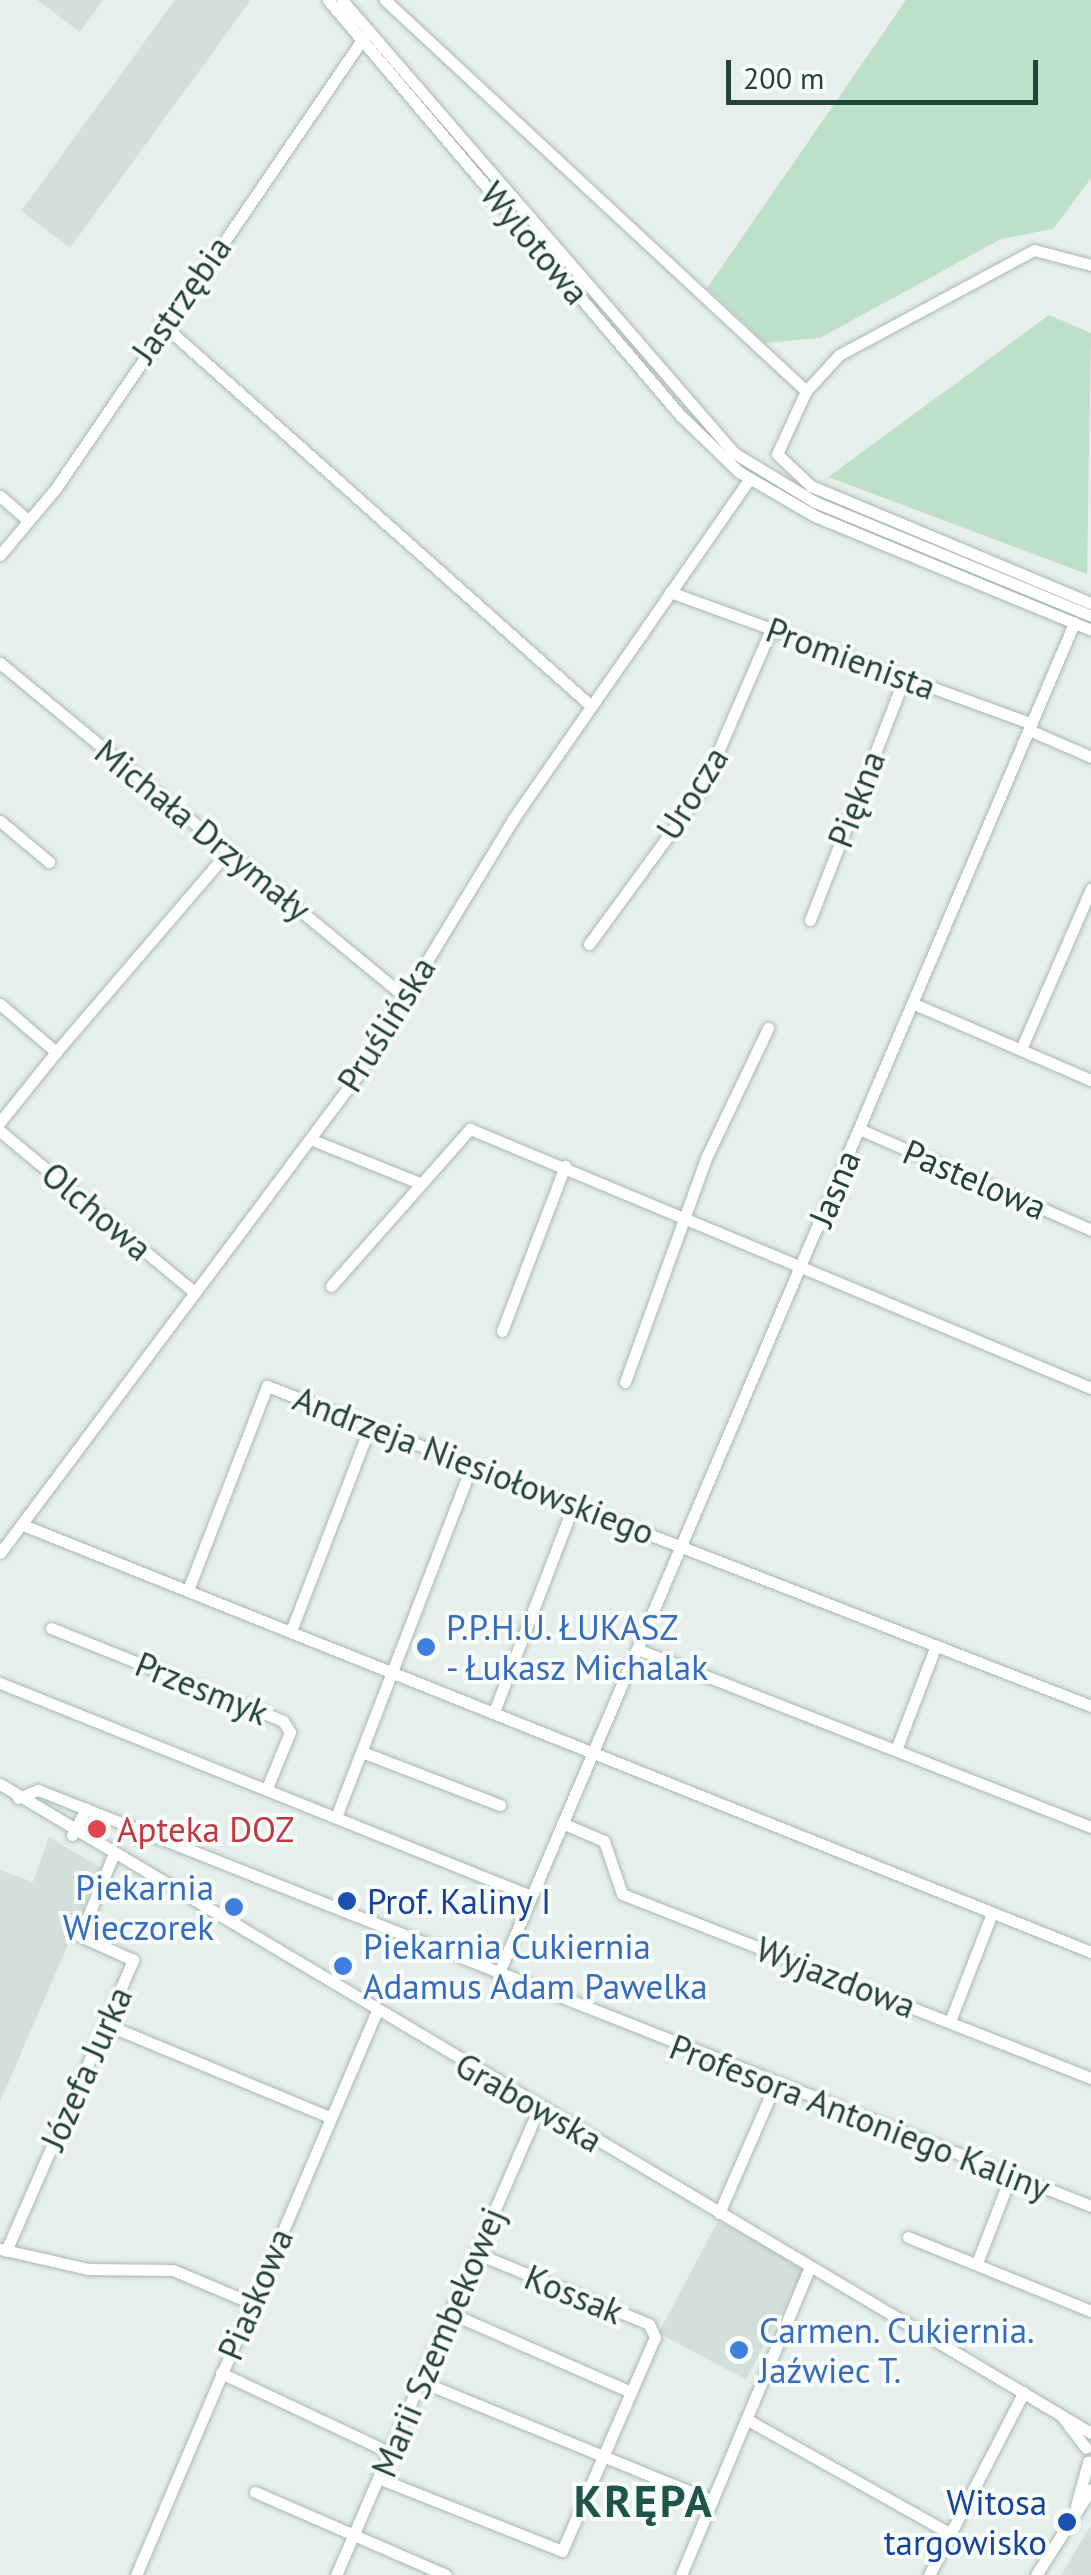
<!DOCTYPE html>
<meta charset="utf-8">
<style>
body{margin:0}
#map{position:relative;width:1091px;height:2575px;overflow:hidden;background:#e6efeb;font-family:"PT Sans",sans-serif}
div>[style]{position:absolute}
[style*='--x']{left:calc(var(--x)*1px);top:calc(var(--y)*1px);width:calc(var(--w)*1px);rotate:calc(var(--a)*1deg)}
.built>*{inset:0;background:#d4dfda;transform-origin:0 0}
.green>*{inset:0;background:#bfe0c8}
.roads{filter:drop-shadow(0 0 2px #a8b8b2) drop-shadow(0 0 2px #a8b8b2)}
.minor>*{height:11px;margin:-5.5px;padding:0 5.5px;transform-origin:5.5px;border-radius:5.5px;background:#fff}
.dots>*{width:28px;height:28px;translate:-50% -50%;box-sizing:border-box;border:5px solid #f7fbf9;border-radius:50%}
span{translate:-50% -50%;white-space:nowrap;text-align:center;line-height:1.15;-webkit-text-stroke:8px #f7fbf9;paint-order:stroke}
.street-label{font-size:35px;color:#24423a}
.shop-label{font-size:35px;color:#366cbe}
.left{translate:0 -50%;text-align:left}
.right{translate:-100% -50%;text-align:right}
.health-label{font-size:35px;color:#be3a42}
.transit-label{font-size:35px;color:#164399}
.district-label{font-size:45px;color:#1f5548;font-weight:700;letter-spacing:2.5px}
.scale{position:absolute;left:726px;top:60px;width:312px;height:45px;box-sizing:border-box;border:5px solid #24423a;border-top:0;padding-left:12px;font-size:30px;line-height:35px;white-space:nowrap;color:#24423a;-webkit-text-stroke:8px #f7fbf9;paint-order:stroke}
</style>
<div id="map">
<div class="built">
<div style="clip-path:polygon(37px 0,103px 0,80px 32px)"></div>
<div style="clip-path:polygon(175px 0,251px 0,70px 248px,21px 211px)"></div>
<div style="clip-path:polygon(49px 1837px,101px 1868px,0 2102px,0 1870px,33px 1882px)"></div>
<div style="left:718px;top:2221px;width:99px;height:127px;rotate:28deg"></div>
<div style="clip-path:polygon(1091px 2525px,1091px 2575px,1061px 2575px)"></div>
</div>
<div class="green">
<div style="clip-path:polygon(906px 0,1091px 0,1091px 178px,1053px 229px,1001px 239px,820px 338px,765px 343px,707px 288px)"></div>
<div style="clip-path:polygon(1049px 315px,1091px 333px,1087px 574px,828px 477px)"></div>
</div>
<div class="roads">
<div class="minor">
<div style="--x:328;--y:0;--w:544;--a:49.7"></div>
<div style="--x:680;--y:415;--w:82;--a:44"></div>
<div style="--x:739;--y:472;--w:88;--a:30.1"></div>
<div style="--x:815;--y:516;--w:299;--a:22.4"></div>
<div style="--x:342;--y:0;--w:599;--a:49.13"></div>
<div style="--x:734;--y:453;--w:95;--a:31.2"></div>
<div style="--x:815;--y:502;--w:299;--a:22.4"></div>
<div style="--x:385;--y:0;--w:575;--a:42.88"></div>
<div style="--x:1091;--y:265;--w:59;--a:-165.3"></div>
<div style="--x:1034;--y:250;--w:221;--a:151.7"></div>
<div style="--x:839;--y:355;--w:49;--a:132.5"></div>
<div style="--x:806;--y:391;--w:69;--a:114.7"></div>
<div style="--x:777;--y:454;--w:47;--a:43.3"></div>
<div style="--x:811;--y:486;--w:303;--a:22.7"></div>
<div style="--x:161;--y:323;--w:574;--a:41.68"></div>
<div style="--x:0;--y:496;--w:35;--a:41"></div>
<div style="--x:0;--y:555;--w:87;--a:-50.1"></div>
<div style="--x:56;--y:488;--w:543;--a:-55.67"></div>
<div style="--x:670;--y:592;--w:385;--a:20"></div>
<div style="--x:0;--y:663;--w:525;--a:39.51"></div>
<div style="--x:1029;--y:730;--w:68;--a:23.5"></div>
<div style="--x:0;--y:821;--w:64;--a:39.9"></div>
<div style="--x:810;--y:920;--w:259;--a:-68.7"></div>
<div style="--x:589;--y:944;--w:190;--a:-53.8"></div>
<div style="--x:701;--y:791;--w:176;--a:-66.6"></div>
<div style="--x:912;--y:1003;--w:195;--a:23.3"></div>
<div style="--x:0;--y:1004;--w:74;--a:40.6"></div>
<div style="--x:56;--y:1052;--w:90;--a:128.7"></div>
<div style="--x:1021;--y:1049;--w:175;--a:-66.4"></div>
<div style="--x:56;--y:1052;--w:265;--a:-49.4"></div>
<div style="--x:859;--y:1129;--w:253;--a:23.5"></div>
<div style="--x:0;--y:1131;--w:251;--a:39.7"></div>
<div style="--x:310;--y:1139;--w:115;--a:21.9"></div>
<div style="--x:331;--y:1286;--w:210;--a:-48.5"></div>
<div style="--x:470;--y:1129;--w:673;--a:22.64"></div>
<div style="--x:502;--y:1331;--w:177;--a:-69.1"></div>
<div style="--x:625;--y:1382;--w:240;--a:-70.1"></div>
<div style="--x:707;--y:1156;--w:142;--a:-64.5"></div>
<div style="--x:23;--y:1525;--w:1150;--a:21.79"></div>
<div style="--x:0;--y:1553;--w:596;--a:-53.19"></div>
<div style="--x:357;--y:1076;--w:301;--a:-58.7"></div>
<div style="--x:513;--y:819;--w:414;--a:-55.2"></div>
<div style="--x:188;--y:1590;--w:219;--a:-68.8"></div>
<div style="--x:267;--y:1386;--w:884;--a:21.22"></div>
<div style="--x:51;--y:1628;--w:250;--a:21.8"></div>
<div style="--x:283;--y:1721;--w:13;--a:58"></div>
<div style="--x:290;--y:1732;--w:61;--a:112.3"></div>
<div style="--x:291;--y:1631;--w:220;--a:-68.9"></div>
<div style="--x:637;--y:1649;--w:488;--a:21.4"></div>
<div style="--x:0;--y:1683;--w:572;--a:21.86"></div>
<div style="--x:494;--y:1712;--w:223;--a:-69"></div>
<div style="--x:896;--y:1750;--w:112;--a:-69.1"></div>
<div style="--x:362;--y:1752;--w:148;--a:21"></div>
<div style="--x:0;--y:1784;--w:1269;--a:30.75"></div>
<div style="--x:18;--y:1798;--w:22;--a:-22"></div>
<div style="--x:38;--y:1790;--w:1132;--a:21.56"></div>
<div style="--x:336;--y:1817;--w:377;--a:-68.9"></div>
<div style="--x:562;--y:1823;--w:46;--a:23.2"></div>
<div style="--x:604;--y:1841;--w:56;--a:71.2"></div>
<div style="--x:622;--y:1894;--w:504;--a:21.42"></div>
<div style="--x:72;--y:1835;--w:30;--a:-62"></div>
<div style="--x:498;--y:1975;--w:1470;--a:-66.92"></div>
<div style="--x:950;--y:2021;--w:116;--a:-68.7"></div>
<div style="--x:105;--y:2024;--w:243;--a:22.5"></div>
<div style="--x:719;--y:2213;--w:140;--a:-66.4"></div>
<div style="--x:908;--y:2237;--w:197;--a:22"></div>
<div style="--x:0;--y:2249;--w:90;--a:12.8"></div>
<div style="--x:88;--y:2269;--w:85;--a:0.7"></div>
<div style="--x:173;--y:2270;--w:85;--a:22.9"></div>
<div style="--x:6;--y:2251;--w:318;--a:-66.4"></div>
<div style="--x:133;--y:1960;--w:58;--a:-155.6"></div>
<div style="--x:80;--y:1936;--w:84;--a:-67.7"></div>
<div style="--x:977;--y:2263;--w:94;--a:-68.9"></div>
<div style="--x:450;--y:2313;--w:197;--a:23.6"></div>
<div style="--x:221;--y:2373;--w:186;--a:25.2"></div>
<div style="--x:420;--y:2381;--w:316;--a:22.3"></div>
<div style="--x:1061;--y:2415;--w:41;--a:52.9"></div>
<div style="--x:746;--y:2419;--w:231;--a:29.3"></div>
<div style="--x:378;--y:2478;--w:198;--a:21.6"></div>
<div style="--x:562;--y:2551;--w:233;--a:-66.5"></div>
<div style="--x:655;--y:2337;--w:14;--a:-115"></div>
<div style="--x:649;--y:2324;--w:187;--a:-157.7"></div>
<div style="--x:255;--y:2492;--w:208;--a:23.5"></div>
<div style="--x:1076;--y:2506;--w:46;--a:-74.7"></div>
<div style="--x:136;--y:2575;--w:611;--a:-66.88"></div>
<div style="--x:336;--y:2575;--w:509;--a:-66.51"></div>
<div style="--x:681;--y:2575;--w:334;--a:-67.3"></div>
<div style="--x:929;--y:2575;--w:206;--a:-62.6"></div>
<div style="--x:1036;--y:2575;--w:102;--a:-57.4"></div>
</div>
</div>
<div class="dots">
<div style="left:426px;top:1647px;background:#3f7fe0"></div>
<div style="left:97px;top:1829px;background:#e0444e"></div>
<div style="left:347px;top:1901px;background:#1a4fb4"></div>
<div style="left:234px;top:1907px;background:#3f7fe0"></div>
<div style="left:343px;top:1966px;background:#3f7fe0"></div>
<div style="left:739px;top:2350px;background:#3f7fe0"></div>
<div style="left:1067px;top:2522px;background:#1a4fb4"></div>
</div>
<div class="street-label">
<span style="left:535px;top:243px;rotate:50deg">Wylotowa</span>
<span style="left:181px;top:299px;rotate:-55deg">Jastrzębia</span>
<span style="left:851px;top:658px;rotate:20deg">Promienista</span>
<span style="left:692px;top:793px;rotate:-58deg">Urocza</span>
<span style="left:856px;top:799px;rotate:-69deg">Piękna</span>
<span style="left:203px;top:830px;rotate:39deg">Michała Drzymały</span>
<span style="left:386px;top:1024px;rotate:-58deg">Pruślińska</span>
<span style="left:975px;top:1179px;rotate:23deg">Pastelowa</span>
<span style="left:834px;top:1188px;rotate:-67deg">Jasna</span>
<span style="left:97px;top:1211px;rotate:40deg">Olchowa</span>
<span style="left:474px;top:1465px;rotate:21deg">Andrzeja Niesiołowskiego</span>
<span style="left:202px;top:1688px;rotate:22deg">Przesmyk</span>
<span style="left:836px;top:1977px;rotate:21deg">Wyjazdowa</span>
<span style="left:86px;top:2068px;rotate:-66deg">Józefa Jurka</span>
<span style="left:529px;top:2102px;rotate:30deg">Grabowska</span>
<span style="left:860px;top:2117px;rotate:21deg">Profesora Antoniego Kaliny</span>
<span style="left:255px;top:2294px;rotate:-67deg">Piaskowa</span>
<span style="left:574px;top:2294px;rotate:22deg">Kossak</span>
<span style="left:438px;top:2342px;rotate:-67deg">Marii Szembekowej</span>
</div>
<div class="shop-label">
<span class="left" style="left:446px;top:1647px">P.P.H.U. ŁUKASZ<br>- Łukasz Michalak</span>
<span class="right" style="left:214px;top:1907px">Piekarnia<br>Wieczorek</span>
<span class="left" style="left:363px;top:1966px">Piekarnia Cukiernia<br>Adamus Adam Pawelka</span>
<span class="left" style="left:759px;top:2350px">Carmen. Cukiernia.<br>Jaźwiec T.</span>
</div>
<div class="health-label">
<span class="left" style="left:117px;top:1829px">Apteka DOZ</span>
</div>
<div class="transit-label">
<span class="left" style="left:367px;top:1901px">Prof. Kaliny I</span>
<span class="right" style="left:1047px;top:2522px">Witosa<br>targowisko</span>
</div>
<div class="district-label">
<span style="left:644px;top:2501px">KRĘPA</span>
</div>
<div class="scale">200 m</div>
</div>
